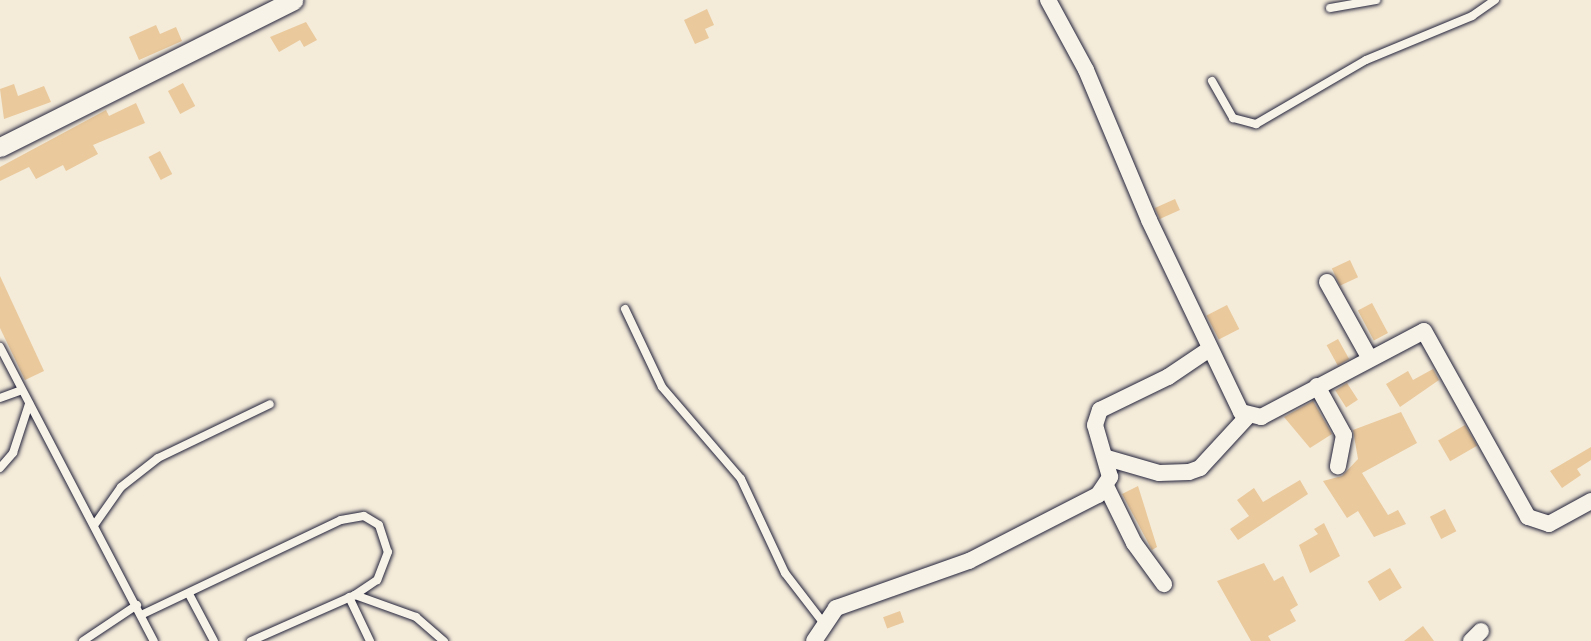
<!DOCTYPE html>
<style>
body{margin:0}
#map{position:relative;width:1591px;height:641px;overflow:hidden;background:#f4ebd9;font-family:Mynerve,sans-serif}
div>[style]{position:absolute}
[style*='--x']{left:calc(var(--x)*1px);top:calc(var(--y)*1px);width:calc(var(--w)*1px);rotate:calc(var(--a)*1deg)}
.building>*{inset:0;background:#eac99c;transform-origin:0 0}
.roads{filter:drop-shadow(0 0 2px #22223b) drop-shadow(0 0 2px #22223b)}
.service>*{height:8px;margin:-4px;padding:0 4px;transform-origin:4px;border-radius:4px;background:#f7f3e8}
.minor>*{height:16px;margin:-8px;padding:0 8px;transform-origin:8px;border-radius:8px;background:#f7f3e8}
.tertiary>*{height:19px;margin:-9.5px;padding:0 9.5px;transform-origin:9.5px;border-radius:9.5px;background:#f7f3e8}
span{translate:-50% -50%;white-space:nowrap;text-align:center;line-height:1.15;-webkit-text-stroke:5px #f7f3e8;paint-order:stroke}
</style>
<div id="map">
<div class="building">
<div style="clip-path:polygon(707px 9px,714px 25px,705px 29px,709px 38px,695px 44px,684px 20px)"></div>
<div style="clip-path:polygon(306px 22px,317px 40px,304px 47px,300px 40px,279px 52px,270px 37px)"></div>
<div style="clip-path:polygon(156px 25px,160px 34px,176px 27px,182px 41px,139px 60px,129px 37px)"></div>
<div style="left:183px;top:83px;width:26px;height:17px;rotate:62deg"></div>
<div style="clip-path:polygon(14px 84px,18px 96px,44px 86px,51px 102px,4px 119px,0 89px)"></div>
<div style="clip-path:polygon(136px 103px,145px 123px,93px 145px,98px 154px,66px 171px,63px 165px,36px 179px,29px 167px,0 181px,0 167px,106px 110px,109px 116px)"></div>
<div style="left:160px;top:151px;width:26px;height:13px;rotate:62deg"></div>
<div style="left:1175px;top:199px;width:12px;height:22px;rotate:66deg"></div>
<div style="left:1350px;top:260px;width:19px;height:20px;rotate:65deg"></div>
<div style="clip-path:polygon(0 276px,44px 371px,25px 380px,0 328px)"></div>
<div style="left:1372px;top:303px;width:34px;height:16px;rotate:62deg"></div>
<div style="left:1227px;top:305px;width:27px;height:23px;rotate:63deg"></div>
<div style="left:1338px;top:339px;width:23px;height:13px;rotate:61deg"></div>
<div style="clip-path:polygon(1433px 369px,1439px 380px,1400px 407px,1386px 384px,1408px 371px,1413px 380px)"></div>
<div style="left:1347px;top:383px;width:20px;height:14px;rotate:57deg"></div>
<div style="clip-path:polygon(1313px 401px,1332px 434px,1310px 448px,1284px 417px)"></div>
<div style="clip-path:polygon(1401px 412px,1417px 443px,1362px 473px,1388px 515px,1398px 510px,1406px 524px,1374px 537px,1358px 511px,1347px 518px,1323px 481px,1342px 476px,1358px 459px,1353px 430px)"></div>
<div style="left:1465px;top:425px;width:24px;height:31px;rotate:60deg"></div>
<div style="clip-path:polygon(1591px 447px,1591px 460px,1577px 469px,1581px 475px,1562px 488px,1550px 471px)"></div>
<div style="clip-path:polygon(1300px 480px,1308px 494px,1238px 540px,1230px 529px,1249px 516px,1237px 500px,1254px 488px,1263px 502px)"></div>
<div style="clip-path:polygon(1138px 486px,1157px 547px,1152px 550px,1122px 494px)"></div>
<div style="left:1445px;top:509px;width:25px;height:17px;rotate:63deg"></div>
<div style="clip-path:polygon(1324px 523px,1340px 556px,1310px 573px,1299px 545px,1318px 534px,1314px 529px)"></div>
<div style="clip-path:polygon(1264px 563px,1274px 581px,1283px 576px,1298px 605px,1290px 610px,1296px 621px,1268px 636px,1271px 641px,1251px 641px,1217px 581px)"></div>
<div style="left:1390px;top:568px;width:23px;height:26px;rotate:59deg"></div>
<div style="left:900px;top:611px;width:12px;height:18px;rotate:70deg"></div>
<div style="clip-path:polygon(1423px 626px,1434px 641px,1404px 641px)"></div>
</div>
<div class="roads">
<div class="service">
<div style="--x:1330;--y:8;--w:47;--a:-9.9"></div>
<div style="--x:1212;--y:81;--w:43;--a:60.4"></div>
<div style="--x:1233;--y:118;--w:24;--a:15"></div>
<div style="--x:1256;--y:124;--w:127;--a:-30.2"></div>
<div style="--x:1366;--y:60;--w:115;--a:-22.5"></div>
<div style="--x:1472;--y:16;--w:28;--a:-35"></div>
<div style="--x:625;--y:309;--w:86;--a:64.6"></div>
<div style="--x:662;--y:387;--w:121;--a:49.3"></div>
<div style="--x:741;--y:479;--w:104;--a:64.9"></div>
<div style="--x:785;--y:573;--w:61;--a:52.4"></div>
<div style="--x:0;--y:347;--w:332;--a:62.4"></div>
<div style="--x:0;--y:398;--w:23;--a:-20"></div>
<div style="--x:0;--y:468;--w:20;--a:-49"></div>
<div style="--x:13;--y:453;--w:52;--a:-71.9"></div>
<div style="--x:95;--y:524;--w:45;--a:-54.9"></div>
<div style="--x:121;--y:487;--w:47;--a:-38.1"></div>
<div style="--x:158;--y:458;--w:124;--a:-25.7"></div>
<div style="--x:189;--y:594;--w:53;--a:62"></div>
<div style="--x:355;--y:595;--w:65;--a:19.8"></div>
<div style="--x:416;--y:617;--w:37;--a:41"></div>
<div style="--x:349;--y:597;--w:49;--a:64.5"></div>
<div style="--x:141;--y:615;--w:221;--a:-25.4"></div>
<div style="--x:341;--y:520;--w:23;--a:-10"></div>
<div style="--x:364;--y:516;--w:17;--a:31"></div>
<div style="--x:379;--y:525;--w:28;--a:72"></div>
<div style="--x:388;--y:552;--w:30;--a:111"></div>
<div style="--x:377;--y:580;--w:27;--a:146"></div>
<div style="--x:355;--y:595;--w:114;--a:156.1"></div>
<div style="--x:83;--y:641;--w:65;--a:-33.7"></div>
</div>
<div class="minor">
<div style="--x:1048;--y:0;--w:80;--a:61.5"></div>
<div style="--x:1086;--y:70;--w:163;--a:67.2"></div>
<div style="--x:1149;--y:220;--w:213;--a:64.4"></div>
<div style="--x:1241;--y:412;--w:21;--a:14"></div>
<div style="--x:1261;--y:417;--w:184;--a:-27.8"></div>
<div style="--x:1424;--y:331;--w:213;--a:60.8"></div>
<div style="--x:1528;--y:517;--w:22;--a:18"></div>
<div style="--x:1549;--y:524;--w:48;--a:-28.7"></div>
<div style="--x:1327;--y:282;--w:86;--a:60.8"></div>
<div style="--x:1317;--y:386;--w:56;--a:61.1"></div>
<div style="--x:1344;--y:435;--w:32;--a:101"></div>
<div style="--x:1107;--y:458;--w:54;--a:16.1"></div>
<div style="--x:1159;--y:473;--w:30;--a:-2"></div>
<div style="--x:1189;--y:472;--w:12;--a:-20"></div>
<div style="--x:1200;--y:468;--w:69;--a:-47.3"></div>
<div style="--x:1106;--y:486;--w:64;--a:63.8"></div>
<div style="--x:1134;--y:543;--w:51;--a:53.8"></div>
<div style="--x:814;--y:641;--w:40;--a:-56"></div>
<div style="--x:836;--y:608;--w:141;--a:-19.5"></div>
<div style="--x:969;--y:561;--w:145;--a:-27.1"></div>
<div style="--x:1098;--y:495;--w:22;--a:-56"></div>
<div style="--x:1110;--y:477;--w:54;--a:-106.1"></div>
<div style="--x:1095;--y:425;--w:16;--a:-72"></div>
<div style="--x:1100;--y:410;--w:76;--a:-25.9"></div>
<div style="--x:1168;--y:377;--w:48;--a:-34"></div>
<div style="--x:1471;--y:641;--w:14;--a:-45"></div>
</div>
<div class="tertiary">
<div style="--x:0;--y:147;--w:328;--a:-26.6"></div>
</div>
</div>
</div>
